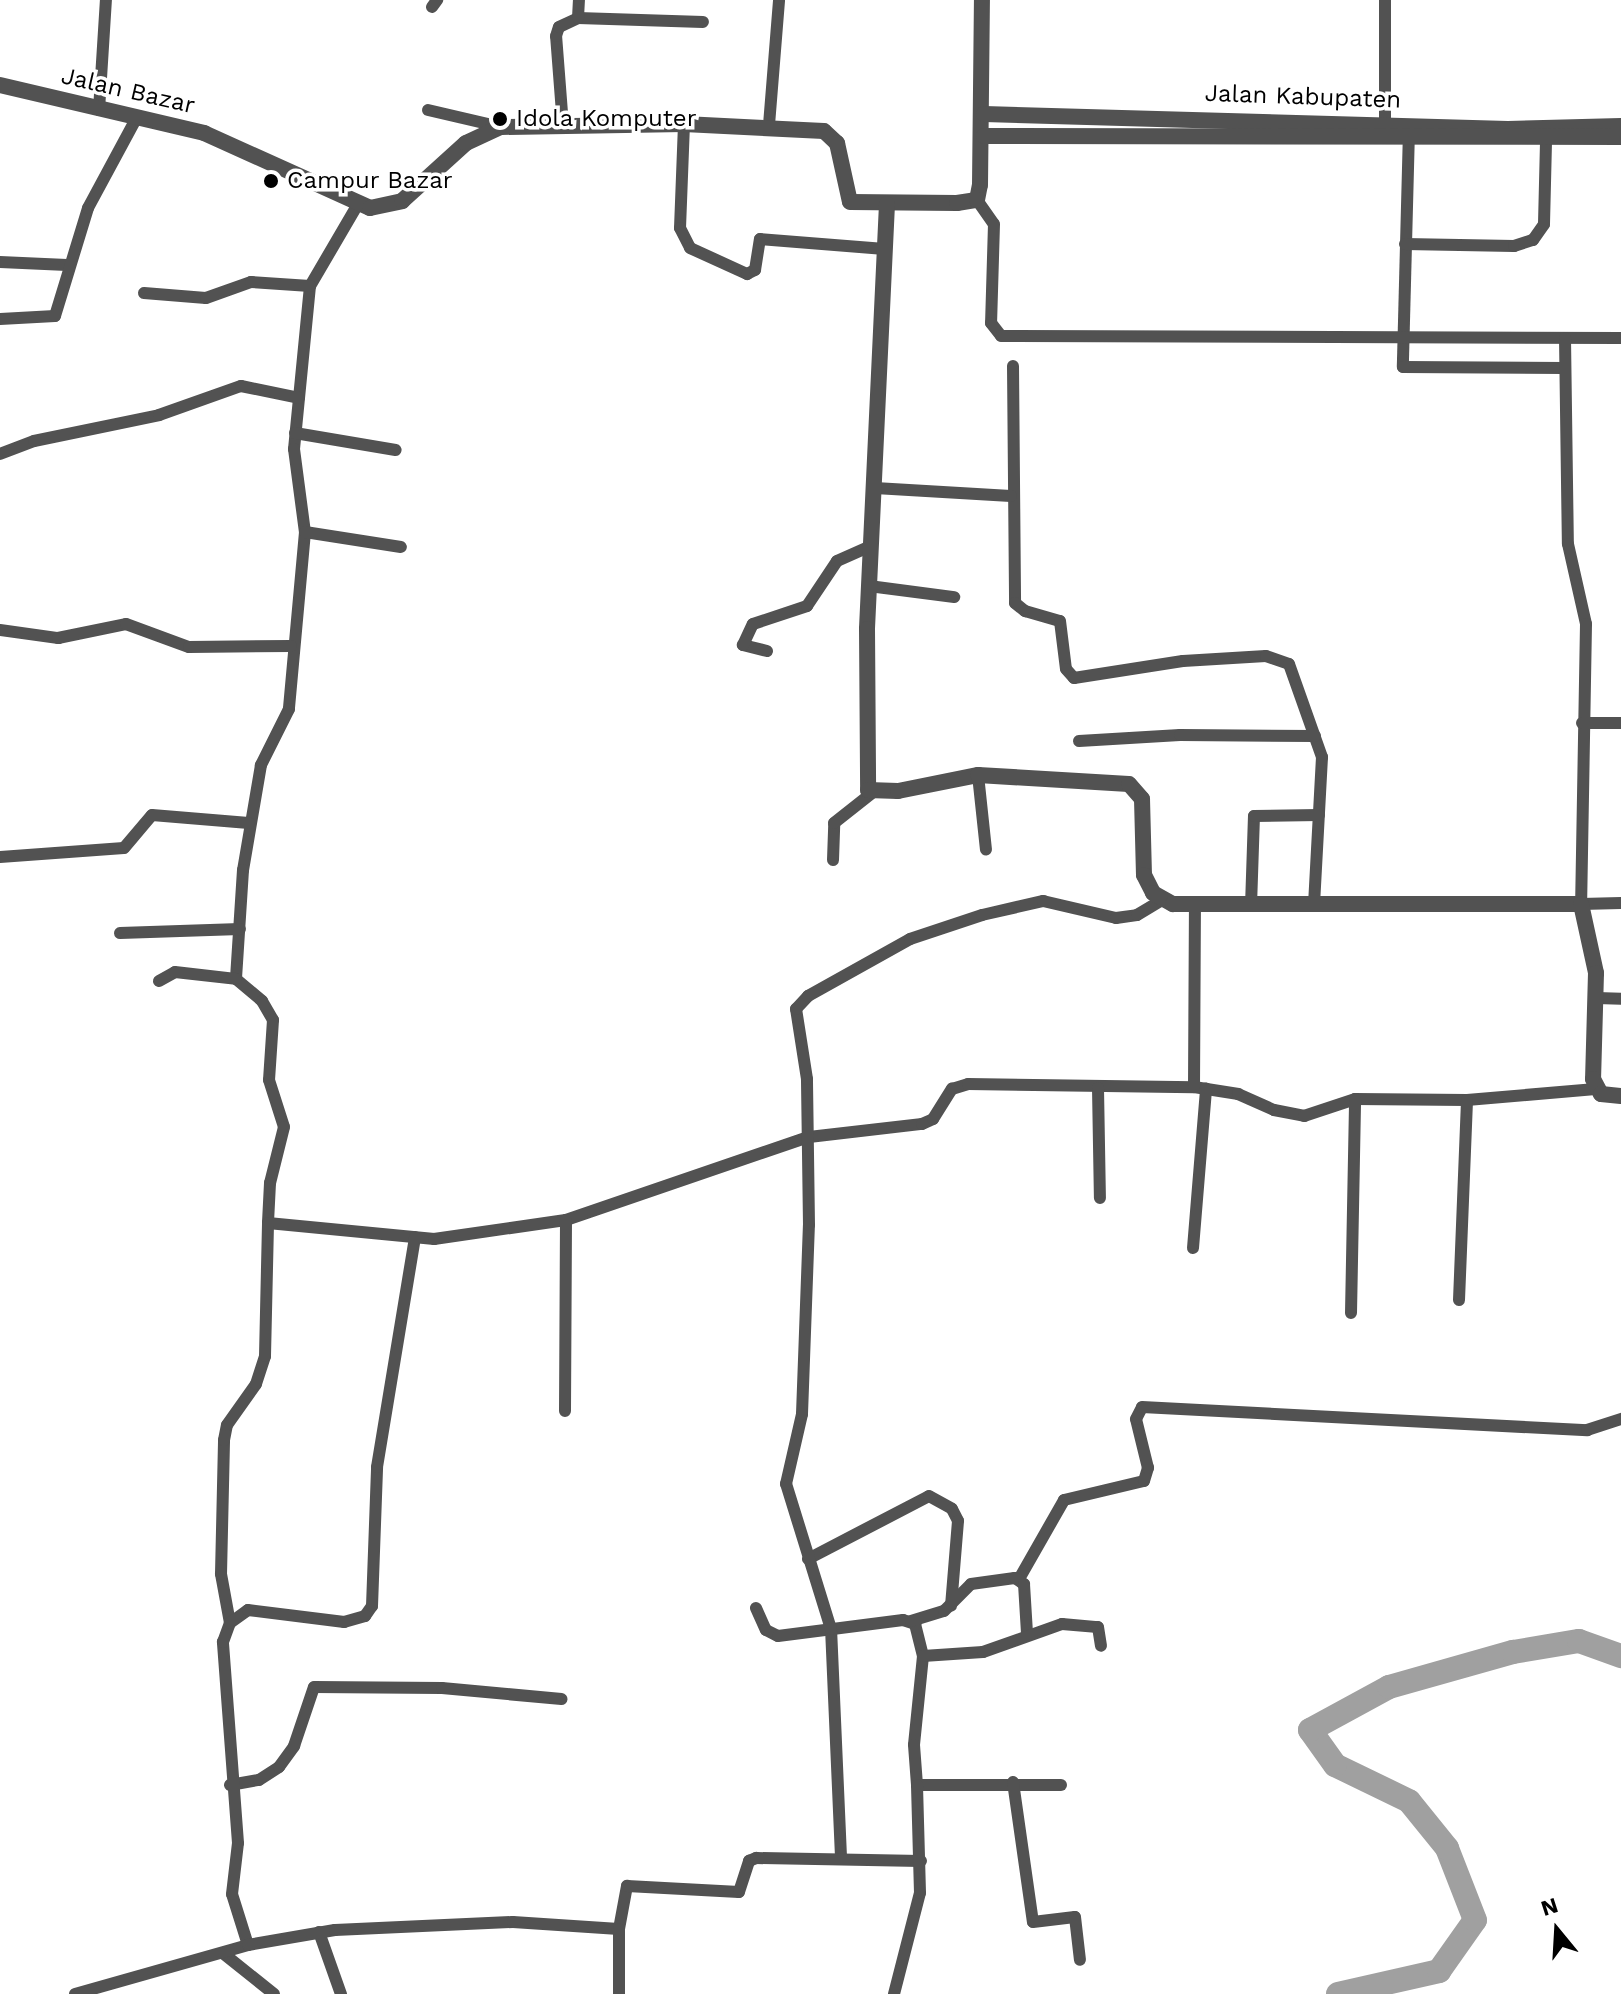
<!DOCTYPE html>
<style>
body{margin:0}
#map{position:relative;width:1621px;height:1994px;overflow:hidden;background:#fff;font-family:"Work Sans",sans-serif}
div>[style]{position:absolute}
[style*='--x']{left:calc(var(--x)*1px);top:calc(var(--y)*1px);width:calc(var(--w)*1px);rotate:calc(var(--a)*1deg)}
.river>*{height:24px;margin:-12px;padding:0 12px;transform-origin:12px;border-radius:12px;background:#a0a0a0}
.minor>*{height:12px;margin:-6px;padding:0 6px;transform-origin:6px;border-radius:6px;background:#525252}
.tertiary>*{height:16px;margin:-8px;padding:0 8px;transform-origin:8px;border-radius:8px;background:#525252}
.dots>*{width:22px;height:22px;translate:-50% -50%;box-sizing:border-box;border:4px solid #fff;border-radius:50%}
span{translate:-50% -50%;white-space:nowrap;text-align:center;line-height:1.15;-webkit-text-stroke:7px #fff;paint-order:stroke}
.street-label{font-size:24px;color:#000}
.poi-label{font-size:24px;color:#000}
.left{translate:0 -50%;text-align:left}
.north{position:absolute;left:1517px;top:1890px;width:80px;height:80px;-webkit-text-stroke:6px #fff;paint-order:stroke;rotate:342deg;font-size:22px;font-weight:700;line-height:32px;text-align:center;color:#000}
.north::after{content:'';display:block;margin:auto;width:28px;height:36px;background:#000;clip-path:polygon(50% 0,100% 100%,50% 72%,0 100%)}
</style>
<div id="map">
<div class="river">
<div style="--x:1338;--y:1994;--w:104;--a:-12.8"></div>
<div style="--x:1439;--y:1971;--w:62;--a:-54.8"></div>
<div style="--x:1475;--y:1920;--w:77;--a:-111.3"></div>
<div style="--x:1447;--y:1848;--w:60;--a:-129"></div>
<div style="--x:1409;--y:1801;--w:82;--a:-154.1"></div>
<div style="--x:1335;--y:1765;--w:43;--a:-125.5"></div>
<div style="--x:1310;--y:1730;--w:90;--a:-28.6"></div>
<div style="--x:1389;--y:1687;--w:129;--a:-15.8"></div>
<div style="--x:1513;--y:1652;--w:67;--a:-9.5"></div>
<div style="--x:1579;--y:1641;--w:45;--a:19.7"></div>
</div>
<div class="minor">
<div style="--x:432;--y:7;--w:9;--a:-54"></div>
<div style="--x:578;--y:18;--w:125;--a:1.8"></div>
<div style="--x:99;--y:110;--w:110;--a:-86.4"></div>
<div style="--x:428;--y:110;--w:75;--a:13.1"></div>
<div style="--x:684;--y:124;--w:104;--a:92.2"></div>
<div style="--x:680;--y:228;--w:22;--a:63"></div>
<div style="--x:690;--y:248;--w:63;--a:24.5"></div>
<div style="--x:747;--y:274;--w:9;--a:-27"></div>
<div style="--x:755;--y:270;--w:31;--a:-81"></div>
<div style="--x:760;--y:239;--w:125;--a:4.6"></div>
<div style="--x:769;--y:125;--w:125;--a:-85.4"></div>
<div style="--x:563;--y:126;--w:90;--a:-94.4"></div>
<div style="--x:556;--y:36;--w:9;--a:-72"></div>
<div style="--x:559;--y:27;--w:21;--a:-25"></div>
<div style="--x:578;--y:18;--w:18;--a:-87"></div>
<div style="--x:1409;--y:130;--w:237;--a:91.5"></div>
<div style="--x:1403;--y:367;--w:161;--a:0.4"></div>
<div style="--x:1385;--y:133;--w:133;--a:-90"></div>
<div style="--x:977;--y:200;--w:29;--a:55"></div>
<div style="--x:994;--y:224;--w:99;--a:91.7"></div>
<div style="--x:991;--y:323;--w:16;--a:52"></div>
<div style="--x:1001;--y:336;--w:620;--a:0.18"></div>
<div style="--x:358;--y:204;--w:95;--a:120.3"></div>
<div style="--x:310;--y:286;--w:164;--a:95.6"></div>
<div style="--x:294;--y:449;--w:84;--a:82.5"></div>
<div style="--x:305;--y:532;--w:178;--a:95.2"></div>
<div style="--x:289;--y:709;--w:63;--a:116.6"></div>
<div style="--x:261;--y:765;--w:107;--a:99.7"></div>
<div style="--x:243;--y:870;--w:109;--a:93.7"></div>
<div style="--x:236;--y:979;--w:34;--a:40"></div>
<div style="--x:262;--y:1001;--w:22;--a:60"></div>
<div style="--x:273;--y:1020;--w:60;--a:93.8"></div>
<div style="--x:269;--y:1080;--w:49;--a:72.3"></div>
<div style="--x:284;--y:1127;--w:58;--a:104"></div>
<div style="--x:270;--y:1183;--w:40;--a:92.9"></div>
<div style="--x:268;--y:1223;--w:167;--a:5.5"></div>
<div style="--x:434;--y:1239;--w:133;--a:-8.2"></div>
<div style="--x:566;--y:1220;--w:257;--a:-18.9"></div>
<div style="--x:809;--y:1137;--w:114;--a:-6.6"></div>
<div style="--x:922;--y:1124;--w:12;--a:-24"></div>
<div style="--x:933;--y:1119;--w:36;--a:-58"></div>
<div style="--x:952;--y:1089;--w:17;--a:-17"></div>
<div style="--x:968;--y:1084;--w:226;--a:0.8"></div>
<div style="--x:1194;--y:1087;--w:45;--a:9"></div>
<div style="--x:1238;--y:1094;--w:39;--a:24"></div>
<div style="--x:1274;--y:1110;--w:31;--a:11"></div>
<div style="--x:1304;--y:1116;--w:54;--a:-18.4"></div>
<div style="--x:1355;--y:1099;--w:112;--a:0.5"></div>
<div style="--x:1467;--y:1100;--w:129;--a:-4.9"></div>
<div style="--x:1405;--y:244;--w:109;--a:1.1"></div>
<div style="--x:1514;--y:246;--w:20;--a:-18"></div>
<div style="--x:1533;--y:240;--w:19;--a:-55"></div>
<div style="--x:1544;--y:224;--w:84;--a:-88.6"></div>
<div style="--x:0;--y:262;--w:67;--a:2.6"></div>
<div style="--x:144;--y:293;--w:62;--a:4.6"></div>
<div style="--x:206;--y:298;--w:48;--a:-19.6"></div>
<div style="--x:251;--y:282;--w:59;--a:3.9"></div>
<div style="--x:0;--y:319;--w:55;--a:-3.1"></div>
<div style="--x:55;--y:316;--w:113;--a:-73"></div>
<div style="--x:88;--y:208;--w:103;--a:-61.7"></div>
<div style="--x:1565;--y:338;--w:206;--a:89.2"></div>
<div style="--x:1568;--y:544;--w:82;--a:77.3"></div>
<div style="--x:1586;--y:624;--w:280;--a:91"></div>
<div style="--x:1581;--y:904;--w:40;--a:-1.4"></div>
<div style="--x:1013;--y:366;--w:237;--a:89.5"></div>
<div style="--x:1015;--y:603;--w:13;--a:39"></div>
<div style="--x:1025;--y:611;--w:36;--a:16"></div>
<div style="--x:1060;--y:621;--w:48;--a:82.9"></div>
<div style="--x:1066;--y:669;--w:12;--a:48"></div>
<div style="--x:1074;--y:678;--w:110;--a:-8.9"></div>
<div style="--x:1183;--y:661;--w:83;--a:-3.4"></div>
<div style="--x:1266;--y:656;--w:24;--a:19"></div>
<div style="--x:1289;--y:664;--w:99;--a:70.5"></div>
<div style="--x:1322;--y:757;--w:148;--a:93.1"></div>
<div style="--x:295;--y:433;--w:102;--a:9.6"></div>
<div style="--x:0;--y:454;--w:36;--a:-21"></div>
<div style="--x:34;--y:441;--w:128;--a:-11.7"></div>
<div style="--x:159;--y:415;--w:87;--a:-19.5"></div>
<div style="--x:241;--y:386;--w:59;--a:11.7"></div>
<div style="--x:875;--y:488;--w:136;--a:3.4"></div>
<div style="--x:305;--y:532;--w:97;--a:8.9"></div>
<div style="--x:869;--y:586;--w:86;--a:7.4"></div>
<div style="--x:0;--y:630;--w:59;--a:7.9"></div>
<div style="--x:58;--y:638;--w:69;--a:-11.6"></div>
<div style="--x:126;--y:624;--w:67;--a:20.1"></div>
<div style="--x:189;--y:647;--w:102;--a:-0.6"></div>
<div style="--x:767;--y:651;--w:25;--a:-166"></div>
<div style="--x:743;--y:645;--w:23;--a:-65"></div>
<div style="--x:753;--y:624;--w:57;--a:-18.4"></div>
<div style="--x:807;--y:606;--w:54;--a:-56.3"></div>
<div style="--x:837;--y:561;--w:37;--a:-24"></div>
<div style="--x:1582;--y:723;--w:39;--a:0"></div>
<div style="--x:1079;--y:741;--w:101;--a:-3.4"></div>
<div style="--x:1180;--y:735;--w:135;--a:0.4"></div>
<div style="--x:978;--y:775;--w:75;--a:83.9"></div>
<div style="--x:0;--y:857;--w:124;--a:-4.2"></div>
<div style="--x:124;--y:848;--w:43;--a:-49.7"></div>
<div style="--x:152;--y:815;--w:97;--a:4.7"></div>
<div style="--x:833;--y:860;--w:37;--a:-88"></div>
<div style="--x:834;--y:823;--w:48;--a:-38.3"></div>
<div style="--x:1251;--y:906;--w:90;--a:-88.1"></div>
<div style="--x:1254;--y:816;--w:65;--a:-0.9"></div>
<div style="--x:120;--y:933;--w:120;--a:-1.9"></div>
<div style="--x:159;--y:981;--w:18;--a:-29"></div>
<div style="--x:175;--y:972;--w:61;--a:6.5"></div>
<div style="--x:1597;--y:998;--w:24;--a:2"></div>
<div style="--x:1194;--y:1087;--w:181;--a:-89.7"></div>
<div style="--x:1098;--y:1088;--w:110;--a:89"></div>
<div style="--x:1193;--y:1248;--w:160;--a:-85.3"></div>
<div style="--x:1459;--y:1300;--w:200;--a:-87.7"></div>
<div style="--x:1351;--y:1313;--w:214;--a:-88.9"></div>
<div style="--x:565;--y:1411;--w:191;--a:-89.7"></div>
<div style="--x:808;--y:1559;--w:136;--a:-27.5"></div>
<div style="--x:929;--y:1496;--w:26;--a:29"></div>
<div style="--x:952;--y:1509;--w:13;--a:63"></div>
<div style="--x:958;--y:1521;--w:85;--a:94.7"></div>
<div style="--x:1019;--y:1579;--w:91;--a:-60.3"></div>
<div style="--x:1064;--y:1500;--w:82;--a:-13.4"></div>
<div style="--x:1144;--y:1481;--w:14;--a:-73"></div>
<div style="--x:1148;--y:1468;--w:50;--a:-103.8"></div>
<div style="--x:1136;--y:1419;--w:13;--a:-63"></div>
<div style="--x:1142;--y:1407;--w:446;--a:3"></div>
<div style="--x:1587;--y:1430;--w:36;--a:-18"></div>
<div style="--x:756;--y:1608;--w:24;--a:66"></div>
<div style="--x:766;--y:1630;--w:13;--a:27"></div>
<div style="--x:778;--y:1636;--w:126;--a:-7.3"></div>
<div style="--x:903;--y:1620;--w:13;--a:18"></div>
<div style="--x:915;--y:1624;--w:33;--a:76"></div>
<div style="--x:923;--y:1656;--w:89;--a:95.8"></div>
<div style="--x:914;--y:1745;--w:40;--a:85.7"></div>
<div style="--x:917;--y:1785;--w:144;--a:0"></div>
<div style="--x:911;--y:1621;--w:34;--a:-17"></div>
<div style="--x:944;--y:1611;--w:38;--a:-45"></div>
<div style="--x:971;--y:1584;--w:44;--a:-7.8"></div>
<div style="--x:1015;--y:1578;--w:11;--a:34"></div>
<div style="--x:1024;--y:1584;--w:49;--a:86.5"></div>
<div style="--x:230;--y:1623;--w:50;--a:-100.4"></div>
<div style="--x:221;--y:1574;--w:134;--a:-88.7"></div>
<div style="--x:224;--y:1440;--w:15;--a:-79"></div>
<div style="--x:227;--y:1425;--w:50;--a:-54.7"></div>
<div style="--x:256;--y:1384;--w:29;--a:-72"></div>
<div style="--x:265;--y:1356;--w:133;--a:-88.7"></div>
<div style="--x:923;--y:1656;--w:60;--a:-3.8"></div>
<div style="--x:983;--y:1652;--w:84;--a:-19.5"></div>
<div style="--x:1062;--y:1624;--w:36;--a:5"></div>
<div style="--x:1098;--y:1627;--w:19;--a:81"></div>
<div style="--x:1013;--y:1782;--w:141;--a:81.9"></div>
<div style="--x:1033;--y:1922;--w:42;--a:-6.8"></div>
<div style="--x:1075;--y:1917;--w:43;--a:83.4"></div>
<div style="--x:230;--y:1785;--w:29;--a:-10"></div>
<div style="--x:259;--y:1780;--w:24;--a:-33"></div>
<div style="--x:279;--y:1767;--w:26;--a:-54"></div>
<div style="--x:294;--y:1746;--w:62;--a:-71.3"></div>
<div style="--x:314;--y:1687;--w:128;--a:0.4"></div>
<div style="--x:442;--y:1688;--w:120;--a:5.3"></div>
<div style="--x:841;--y:1857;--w:228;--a:-92.5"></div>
<div style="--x:831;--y:1629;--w:152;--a:-107.2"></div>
<div style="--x:786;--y:1484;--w:72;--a:-77.1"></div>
<div style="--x:802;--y:1414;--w:189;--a:-87.9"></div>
<div style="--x:809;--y:1225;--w:146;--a:-90.8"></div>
<div style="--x:807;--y:1079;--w:71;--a:-98.9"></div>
<div style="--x:796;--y:1009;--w:18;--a:-47"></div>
<div style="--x:808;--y:996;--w:117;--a:-29.2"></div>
<div style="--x:910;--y:939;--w:76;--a:-18.4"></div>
<div style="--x:982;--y:915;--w:63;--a:-12.9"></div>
<div style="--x:1043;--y:901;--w:75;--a:13.1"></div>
<div style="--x:1116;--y:918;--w:21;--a:-8"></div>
<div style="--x:1137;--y:915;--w:29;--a:-31"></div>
<div style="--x:319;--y:1932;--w:66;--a:70.5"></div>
<div style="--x:248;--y:1945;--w:53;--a:-107.4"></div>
<div style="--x:232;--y:1894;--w:51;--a:-83.3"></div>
<div style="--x:238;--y:1843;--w:202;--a:-94.3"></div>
<div style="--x:223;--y:1642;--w:20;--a:-70"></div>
<div style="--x:230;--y:1623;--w:22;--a:-36"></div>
<div style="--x:248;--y:1610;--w:97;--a:7.1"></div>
<div style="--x:344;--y:1622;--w:22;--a:-16"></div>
<div style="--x:365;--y:1616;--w:12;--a:-55"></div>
<div style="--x:372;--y:1606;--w:139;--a:-87.9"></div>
<div style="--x:377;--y:1467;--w:233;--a:-80.6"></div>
<div style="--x:224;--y:1954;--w:64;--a:38.7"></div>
<div style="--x:75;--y:1994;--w:180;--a:-15.8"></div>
<div style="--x:248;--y:1945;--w:88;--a:-9.8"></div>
<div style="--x:335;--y:1930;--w:178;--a:-2.6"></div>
<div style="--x:513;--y:1922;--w:106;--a:3.8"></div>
<div style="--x:619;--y:1929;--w:44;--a:-79.5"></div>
<div style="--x:627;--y:1886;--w:112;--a:3.1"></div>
<div style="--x:739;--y:1892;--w:33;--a:-72"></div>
<div style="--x:749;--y:1861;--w:8;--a:-23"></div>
<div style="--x:756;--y:1858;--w:165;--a:1"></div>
<div style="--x:619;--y:1994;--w:65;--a:-90"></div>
<div style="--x:894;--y:1994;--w:104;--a:-75.6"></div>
<div style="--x:920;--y:1893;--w:108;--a:-91.6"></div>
</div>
<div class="tertiary">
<div style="--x:0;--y:85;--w:210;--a:13.2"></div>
<div style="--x:204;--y:133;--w:182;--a:24.3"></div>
<div style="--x:370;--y:208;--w:33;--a:-12"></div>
<div style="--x:402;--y:201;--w:86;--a:-42.2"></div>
<div style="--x:466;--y:143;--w:38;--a:-25"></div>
<div style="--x:501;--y:127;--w:183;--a:-0.9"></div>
<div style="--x:684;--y:124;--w:140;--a:2.9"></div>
<div style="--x:824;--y:131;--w:18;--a:43"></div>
<div style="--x:837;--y:143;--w:60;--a:77.6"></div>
<div style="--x:850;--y:202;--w:107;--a:0.5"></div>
<div style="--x:957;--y:203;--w:20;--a:-9"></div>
<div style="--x:977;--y:200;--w:15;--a:-79"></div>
<div style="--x:980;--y:185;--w:185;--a:-89.4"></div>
<div style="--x:984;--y:114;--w:524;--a:1.64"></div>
<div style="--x:1508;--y:129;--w:113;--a:-1.5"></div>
<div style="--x:984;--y:136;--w:637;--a:0.09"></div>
<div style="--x:887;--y:204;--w:425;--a:92.7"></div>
<div style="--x:867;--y:629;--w:161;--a:89.6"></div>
<div style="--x:868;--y:790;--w:30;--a:2"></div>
<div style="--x:898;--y:791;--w:82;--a:-11.3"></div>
<div style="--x:978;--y:775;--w:151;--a:3.4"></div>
<div style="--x:1129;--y:784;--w:20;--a:49"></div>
<div style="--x:1142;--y:799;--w:76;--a:88.5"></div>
<div style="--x:1144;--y:875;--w:20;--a:63"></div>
<div style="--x:1153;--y:893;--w:23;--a:29"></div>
<div style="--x:1173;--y:904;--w:408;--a:0"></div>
<div style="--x:1581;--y:904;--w:71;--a:77.7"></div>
<div style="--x:1596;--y:973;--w:106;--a:91.6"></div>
<div style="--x:1593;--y:1079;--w:17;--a:62"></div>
<div style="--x:1601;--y:1094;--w:20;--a:6"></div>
</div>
<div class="dots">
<div style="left:500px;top:119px;background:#000"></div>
<div style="left:271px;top:181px;background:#000"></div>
</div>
<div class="street-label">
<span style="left:128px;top:91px;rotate:13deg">Jalan Bazar</span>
<span style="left:1303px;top:97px;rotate:2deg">Jalan Kabupaten</span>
</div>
<div class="poi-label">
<span class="left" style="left:516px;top:119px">Idola Komputer</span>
<span class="left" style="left:287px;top:181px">Campur Bazar</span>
</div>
<div class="north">N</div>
</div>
